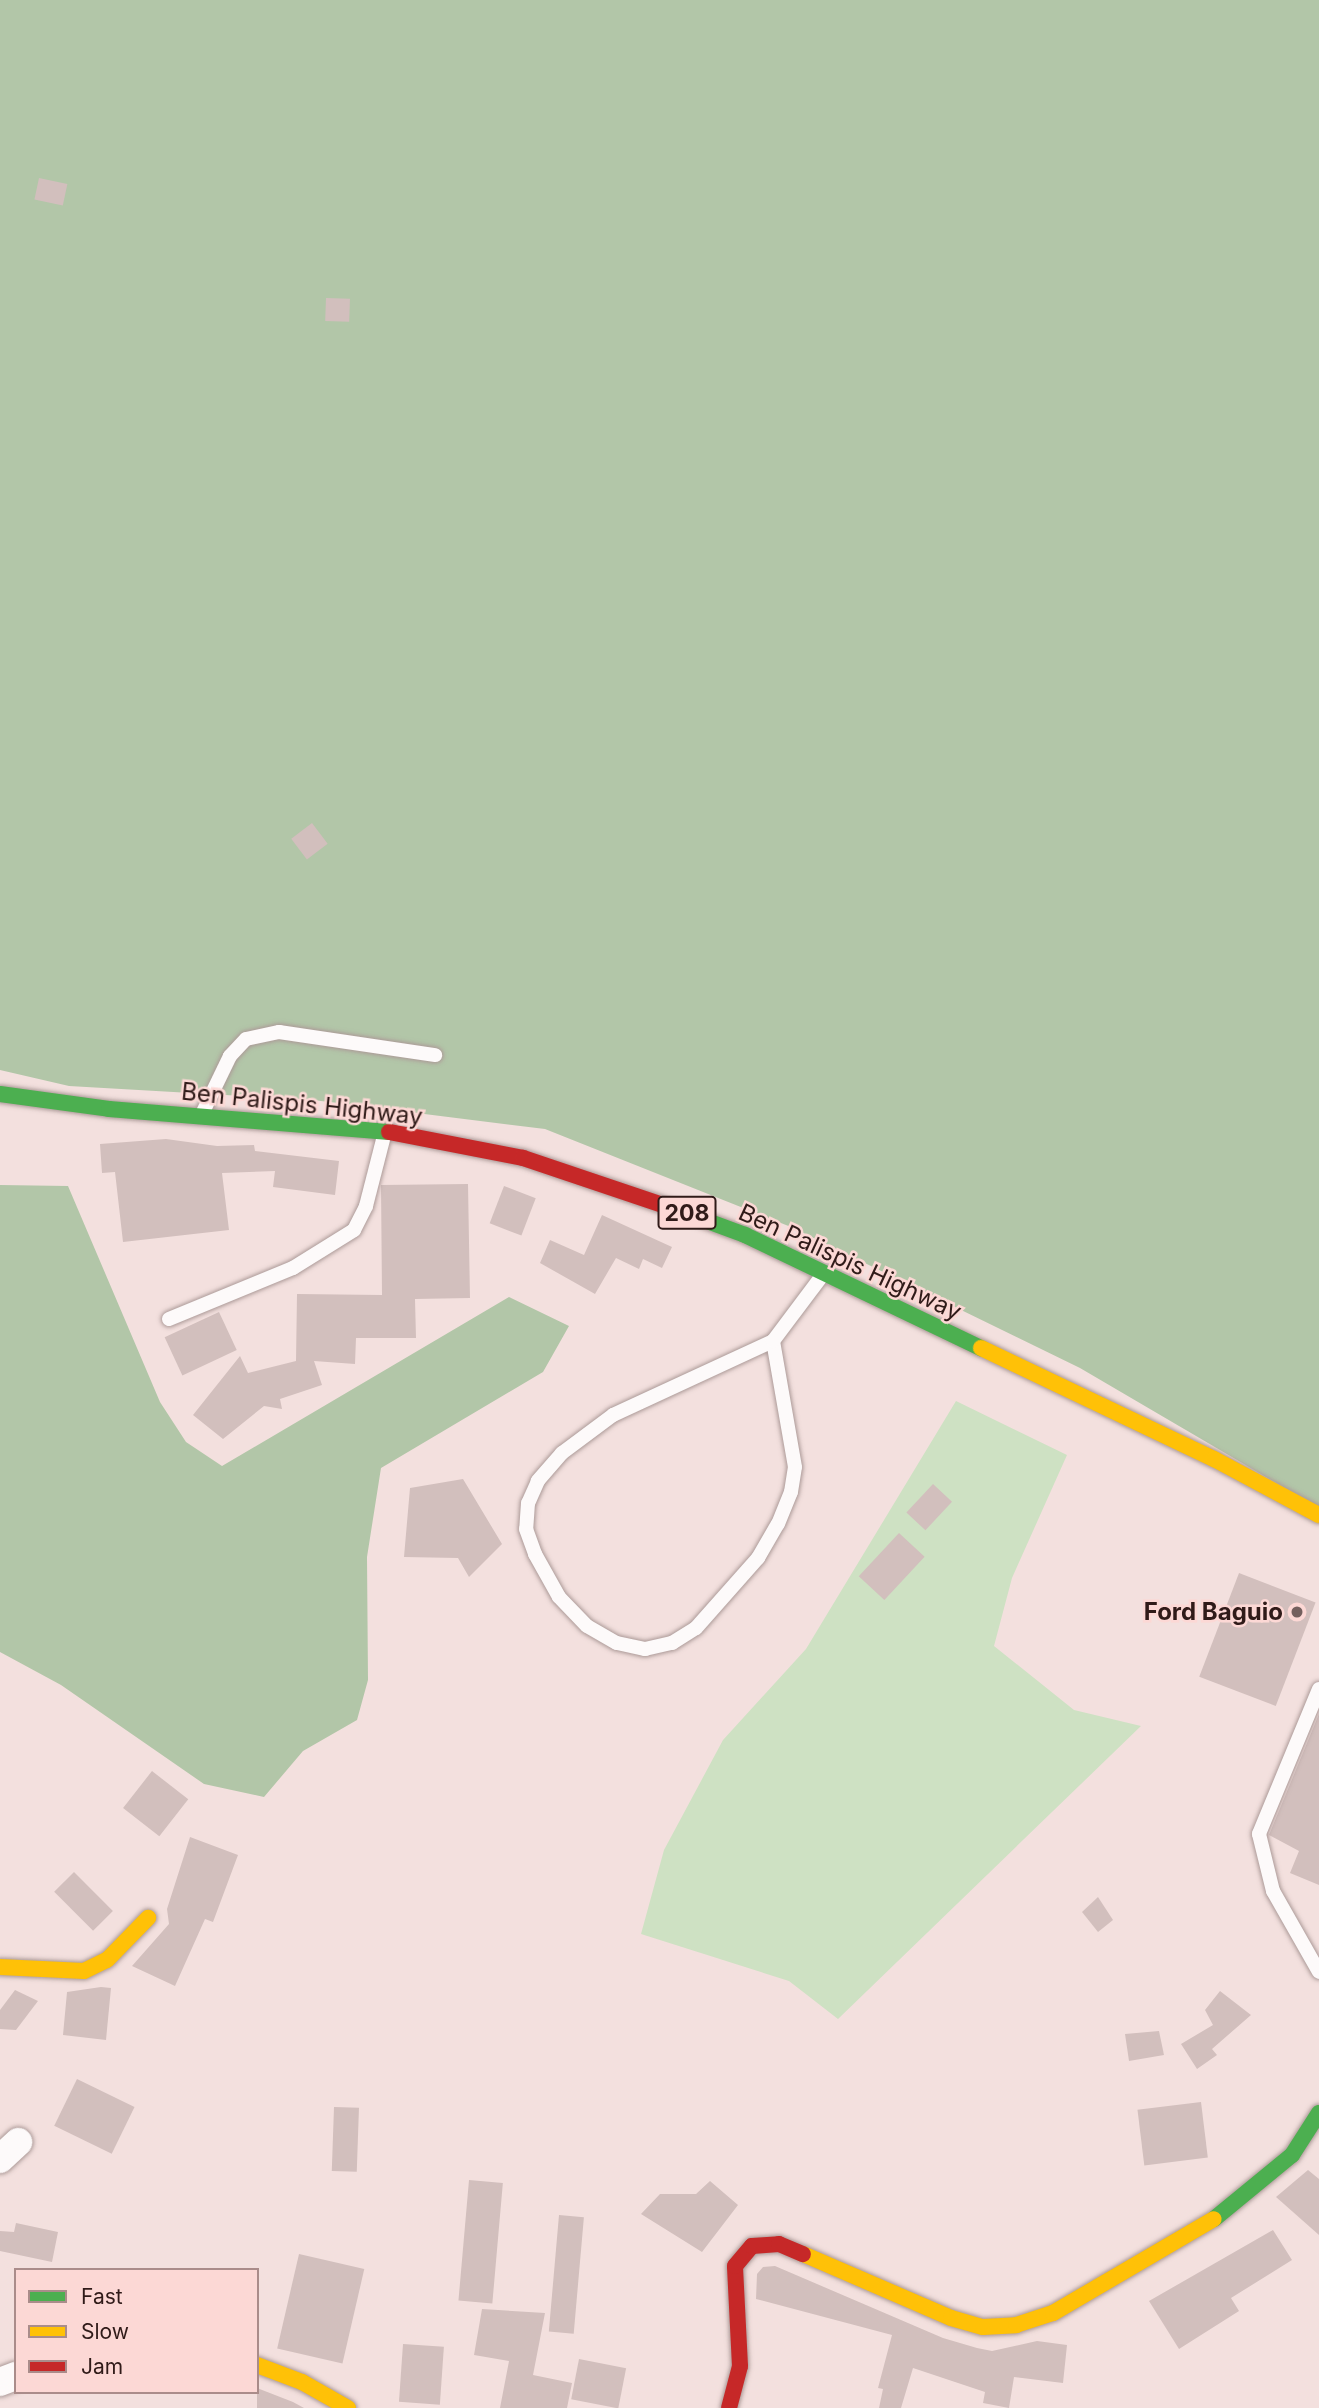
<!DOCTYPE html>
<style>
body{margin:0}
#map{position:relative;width:1319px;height:2408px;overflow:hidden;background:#f3e0de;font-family:Inter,sans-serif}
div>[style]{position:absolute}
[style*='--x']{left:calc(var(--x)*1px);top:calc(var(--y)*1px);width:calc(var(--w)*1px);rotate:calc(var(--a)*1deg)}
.green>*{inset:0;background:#cee1c3}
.forest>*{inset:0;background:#b2c6a8}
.building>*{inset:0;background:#d2bfbd;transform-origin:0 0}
.roads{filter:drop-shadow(0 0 2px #ac9a98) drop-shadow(0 0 2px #ac9a98)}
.lane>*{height:14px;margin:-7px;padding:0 7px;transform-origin:7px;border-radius:7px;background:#fdfafa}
.street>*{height:28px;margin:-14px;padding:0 14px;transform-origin:14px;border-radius:14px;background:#fdfafa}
.fast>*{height:16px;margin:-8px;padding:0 8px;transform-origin:8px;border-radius:8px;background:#4caf50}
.slow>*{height:16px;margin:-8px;padding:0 8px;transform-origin:8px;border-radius:8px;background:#ffc107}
.jam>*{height:16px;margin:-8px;padding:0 8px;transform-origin:8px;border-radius:8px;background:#c62828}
.dots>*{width:19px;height:19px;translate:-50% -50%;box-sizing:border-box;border:4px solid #fcd8d5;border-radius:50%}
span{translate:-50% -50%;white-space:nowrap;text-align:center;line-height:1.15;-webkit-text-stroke:5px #fcd8d5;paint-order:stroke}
.shield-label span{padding:2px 5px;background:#fcd8d5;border:2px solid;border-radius:5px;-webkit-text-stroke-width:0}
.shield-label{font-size:23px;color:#301b19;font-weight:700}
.street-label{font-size:24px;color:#301b19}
.poi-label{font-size:24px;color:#301b19;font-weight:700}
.right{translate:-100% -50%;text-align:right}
.legend{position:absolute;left:14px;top:2268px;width:245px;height:126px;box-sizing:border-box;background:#fcd8d5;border:2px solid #aa8c8a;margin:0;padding:9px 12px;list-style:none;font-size:21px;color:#301b19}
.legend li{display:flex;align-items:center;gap:14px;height:35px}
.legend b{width:35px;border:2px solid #aa8c8a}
</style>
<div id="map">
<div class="green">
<div style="clip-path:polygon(956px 1401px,1067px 1455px,1012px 1578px,994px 1646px,1074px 1710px,1141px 1726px,838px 2019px,789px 1981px,641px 1934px,664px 1850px,723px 1740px,806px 1649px)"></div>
</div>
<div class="forest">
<div style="clip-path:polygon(0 0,1319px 0,1319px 1508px,1080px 1368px,791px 1227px,545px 1129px,313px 1100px,69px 1086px,0 1070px)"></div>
<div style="clip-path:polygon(0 1185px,68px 1186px,160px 1402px,186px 1442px,222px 1466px,509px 1297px,569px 1326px,543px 1372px,381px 1468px,367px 1557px,368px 1680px,357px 1720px,303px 1751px,264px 1797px,204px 1784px,61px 1685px,0 1652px)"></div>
</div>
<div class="building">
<div style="left:39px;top:178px;width:29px;height:22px;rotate:12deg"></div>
<div style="left:326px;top:298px;width:24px;height:23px;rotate:2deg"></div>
<div style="left:312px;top:823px;width:26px;height:26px;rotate:53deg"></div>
<div style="clip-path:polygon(166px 1139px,217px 1146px,254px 1145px,255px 1151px,339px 1161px,335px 1195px,273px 1187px,275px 1171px,222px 1173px,229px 1230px,123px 1242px,115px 1172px,102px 1173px,100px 1144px)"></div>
<div style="clip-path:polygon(468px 1184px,470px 1298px,415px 1299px,416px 1338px,356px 1338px,355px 1364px,314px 1361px,322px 1385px,280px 1399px,282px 1409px,264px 1406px,223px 1439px,193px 1415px,240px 1356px,248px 1373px,296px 1361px,297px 1294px,382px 1295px,381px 1185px)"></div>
<div style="left:504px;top:1186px;width:34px;height:40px;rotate:21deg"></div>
<div style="clip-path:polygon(602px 1215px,672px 1247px,662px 1268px,643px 1259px,639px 1269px,616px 1258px,595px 1294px,540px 1263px,550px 1240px,584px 1255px)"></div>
<div style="left:219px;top:1312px;width:42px;height:60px;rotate:65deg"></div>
<div style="clip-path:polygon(463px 1479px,502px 1544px,469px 1577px,458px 1558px,404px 1557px,410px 1488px)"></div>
<div style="left:933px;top:1484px;width:26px;height:39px;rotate:43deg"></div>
<div style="left:899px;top:1533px;width:35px;height:59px;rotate:43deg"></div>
<div style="left:1239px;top:1573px;width:82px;height:111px;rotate:21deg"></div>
<div style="clip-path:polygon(1319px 1714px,1319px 1885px,1290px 1873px,1299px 1851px,1269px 1835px)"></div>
<div style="left:152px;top:1771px;width:46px;height:47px;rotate:38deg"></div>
<div style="clip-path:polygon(190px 1837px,238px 1855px,213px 1922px,205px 1919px,175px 1986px,132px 1966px,169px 1924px,167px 1909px)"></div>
<div style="left:74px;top:1872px;width:55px;height:28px;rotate:45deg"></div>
<div style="clip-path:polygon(1098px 1897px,1113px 1920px,1098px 1932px,1082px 1912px)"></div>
<div style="clip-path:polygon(101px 1987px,111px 1988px,106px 2040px,63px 2035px,67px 1992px)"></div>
<div style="clip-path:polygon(15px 1990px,38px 2001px,16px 2030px,0 2029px,0 2010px)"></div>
<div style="clip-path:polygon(1220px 1991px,1251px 2015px,1212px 2049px,1217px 2055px,1197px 2069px,1181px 2044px,1213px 2025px,1205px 2010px)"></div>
<div style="clip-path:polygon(1159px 2031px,1164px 2055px,1129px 2061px,1125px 2034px)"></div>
<div style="left:77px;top:2079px;width:64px;height:52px;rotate:26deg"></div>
<div style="left:1201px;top:2102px;width:56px;height:64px;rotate:83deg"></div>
<div style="left:334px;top:2107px;width:25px;height:64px;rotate:2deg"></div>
<div style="clip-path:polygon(1308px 2170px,1319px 2179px,1319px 2235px,1276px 2197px)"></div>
<div style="left:469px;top:2180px;width:34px;height:121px;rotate:5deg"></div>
<div style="clip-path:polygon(710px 2181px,738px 2205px,702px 2252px,641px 2214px,660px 2194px,696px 2194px)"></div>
<div style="left:559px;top:2215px;width:25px;height:117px;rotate:5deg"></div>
<div style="clip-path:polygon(16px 2223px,58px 2232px,52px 2262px,0 2251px,0 2231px,14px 2232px)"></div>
<div style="clip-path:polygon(1273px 2230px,1292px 2260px,1231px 2298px,1239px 2311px,1179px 2349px,1149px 2301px)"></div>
<div style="left:299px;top:2254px;width:67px;height:97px;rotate:13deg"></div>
<div style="clip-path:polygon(775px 2266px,943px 2338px,977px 2348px,992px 2351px,1037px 2341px,1067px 2345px,1063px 2383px,1014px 2377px,1009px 2408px,983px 2403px,985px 2392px,913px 2368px,901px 2408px,879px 2408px,883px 2389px,878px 2388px,892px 2335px,756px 2299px,757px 2274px,763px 2267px)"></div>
<div style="clip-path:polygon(482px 2309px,545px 2313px,533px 2375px,572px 2383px,567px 2408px,500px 2408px,509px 2361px,474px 2355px)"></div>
<div style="left:403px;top:2344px;width:41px;height:58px;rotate:4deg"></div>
<div style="left:579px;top:2359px;width:48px;height:41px;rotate:11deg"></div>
<div style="clip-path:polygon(257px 2388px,293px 2402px,304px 2408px,257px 2408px)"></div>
</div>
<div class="roads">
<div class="lane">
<div style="--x:202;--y:1114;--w:64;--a:-64.2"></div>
<div style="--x:230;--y:1056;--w:23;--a:-47"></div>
<div style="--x:246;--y:1039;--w:34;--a:-12"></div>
<div style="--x:279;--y:1032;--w:158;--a:8.4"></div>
<div style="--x:169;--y:1319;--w:134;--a:-22.4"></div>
<div style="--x:293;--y:1268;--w:72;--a:-31.9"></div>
<div style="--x:354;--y:1230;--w:27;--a:-63"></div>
<div style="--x:366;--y:1206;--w:76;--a:-75.6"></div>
<div style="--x:773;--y:1341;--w:176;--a:155.2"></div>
<div style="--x:613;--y:1415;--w:64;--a:143.3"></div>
<div style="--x:562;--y:1453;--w:37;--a:131"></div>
<div style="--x:538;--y:1481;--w:24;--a:114"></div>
<div style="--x:528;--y:1503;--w:26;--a:94"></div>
<div style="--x:526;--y:1529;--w:27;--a:70"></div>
<div style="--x:535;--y:1554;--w:49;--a:60.8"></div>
<div style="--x:559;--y:1597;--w:40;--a:46"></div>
<div style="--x:587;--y:1626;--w:34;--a:30"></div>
<div style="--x:617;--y:1643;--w:29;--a:12"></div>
<div style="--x:645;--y:1649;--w:28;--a:-13"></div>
<div style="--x:672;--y:1643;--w:28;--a:-32"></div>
<div style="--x:696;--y:1628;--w:94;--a:-48.5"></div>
<div style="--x:758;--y:1558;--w:39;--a:-60"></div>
<div style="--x:778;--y:1524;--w:35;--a:-68"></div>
<div style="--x:791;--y:1492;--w:25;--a:-81"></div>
<div style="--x:795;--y:1467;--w:128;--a:-99.9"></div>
<div style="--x:773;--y:1341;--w:85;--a:-53.1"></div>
<div style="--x:1319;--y:1689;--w:157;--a:112.5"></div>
<div style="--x:1259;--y:1834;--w:59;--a:76.2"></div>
<div style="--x:1273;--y:1891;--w:93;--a:60.4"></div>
</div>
<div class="street">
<div style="--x:0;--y:2159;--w:25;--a:-43"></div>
<div style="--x:0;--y:2382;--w:17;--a:-21"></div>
</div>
<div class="fast">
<div style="--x:0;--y:1094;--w:110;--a:7.8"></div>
<div style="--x:109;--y:1109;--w:281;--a:4.7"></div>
<div style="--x:672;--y:1208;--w:78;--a:20.3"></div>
<div style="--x:745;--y:1235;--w:262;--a:25.6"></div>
<div style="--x:1214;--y:2219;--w:101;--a:-39.4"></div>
<div style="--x:1292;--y:2155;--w:50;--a:-57.3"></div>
</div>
<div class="slow">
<div style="--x:981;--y:1348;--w:258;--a:25.5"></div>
<div style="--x:1214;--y:1459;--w:119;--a:28.1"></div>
<div style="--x:0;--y:1967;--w:84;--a:2.7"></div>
<div style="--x:84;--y:1971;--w:25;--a:-26"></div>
<div style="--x:107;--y:1960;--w:59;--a:-45.7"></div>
<div style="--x:803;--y:2254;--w:161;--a:23.4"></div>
<div style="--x:951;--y:2318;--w:33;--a:16"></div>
<div style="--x:983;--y:2327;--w:33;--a:-3"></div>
<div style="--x:1016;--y:2325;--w:39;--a:-18"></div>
<div style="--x:1053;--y:2313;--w:186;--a:-30.3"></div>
<div style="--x:257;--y:2365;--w:48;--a:20.7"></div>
<div style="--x:302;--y:2382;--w:53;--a:29.5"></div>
</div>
<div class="jam">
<div style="--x:389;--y:1132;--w:136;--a:11"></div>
<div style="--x:523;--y:1158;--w:157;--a:18.6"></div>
<div style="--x:729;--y:2408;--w:43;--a:-75.3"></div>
<div style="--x:740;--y:2366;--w:100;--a:-92.9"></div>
<div style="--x:735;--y:2266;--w:26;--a:-50"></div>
<div style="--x:752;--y:2246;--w:27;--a:-4"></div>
<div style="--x:779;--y:2244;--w:26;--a:23"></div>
</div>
</div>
<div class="dots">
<div style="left:1297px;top:1612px;background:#74605e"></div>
</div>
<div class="shield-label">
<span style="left:687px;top:1213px">208</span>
</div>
<div class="street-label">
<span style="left:302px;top:1104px;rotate:6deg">Ben Palispis Highway</span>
<span style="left:850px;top:1262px;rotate:25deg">Ben Palispis Highway</span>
</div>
<div class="poi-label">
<span class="right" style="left:1283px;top:1612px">Ford Baguio</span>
</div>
<ul class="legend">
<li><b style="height:9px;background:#4caf50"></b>Fast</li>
<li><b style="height:9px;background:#ffc107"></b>Slow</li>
<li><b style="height:9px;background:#c62828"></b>Jam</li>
</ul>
</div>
